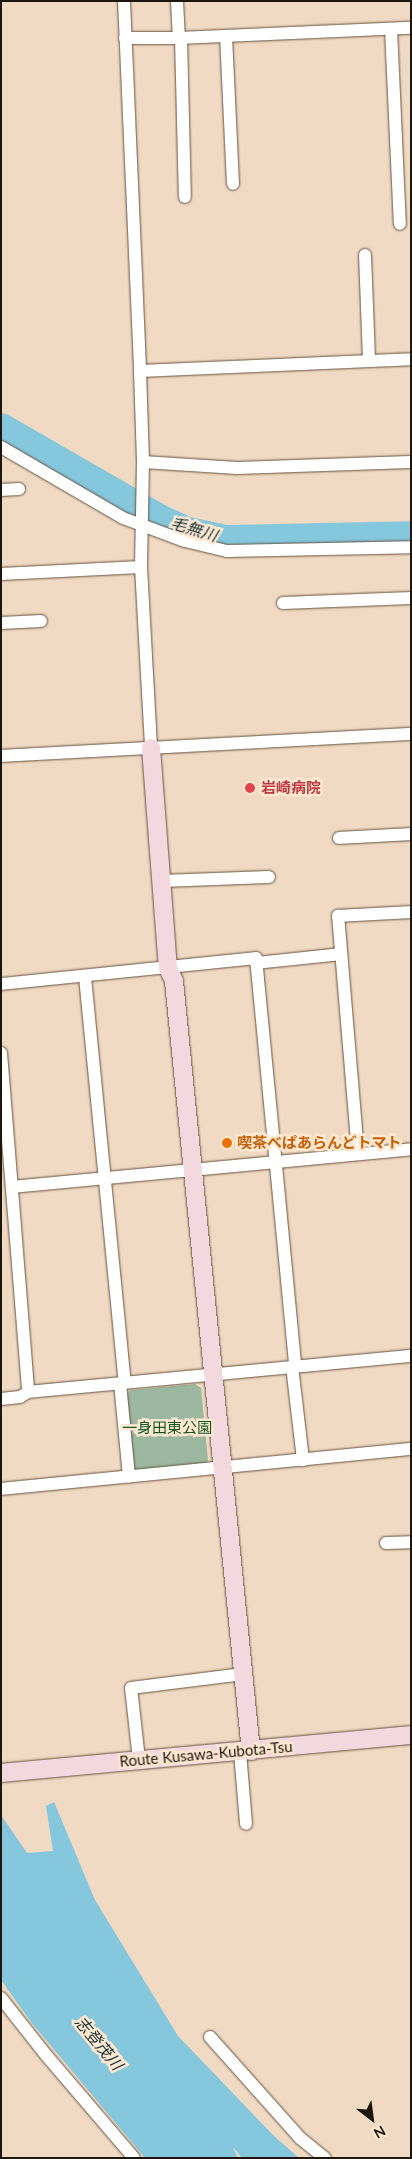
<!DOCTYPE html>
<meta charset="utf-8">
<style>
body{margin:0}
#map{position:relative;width:412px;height:2159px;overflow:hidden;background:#f1dac3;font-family:Lato,"Noto Sans JP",sans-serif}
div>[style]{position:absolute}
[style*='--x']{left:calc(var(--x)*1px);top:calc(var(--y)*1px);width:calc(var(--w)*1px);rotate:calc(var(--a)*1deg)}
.green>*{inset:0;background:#9cb8a0}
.water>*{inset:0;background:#85c7dd}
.river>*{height:28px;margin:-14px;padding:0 14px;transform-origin:14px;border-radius:14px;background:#85c7dd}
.roads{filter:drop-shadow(0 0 1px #66533f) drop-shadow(0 0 1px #66533f)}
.street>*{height:12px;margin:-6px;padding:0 6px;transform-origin:6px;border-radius:6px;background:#fff}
.secondary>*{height:18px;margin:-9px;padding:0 9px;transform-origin:9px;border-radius:9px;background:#f3d8df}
.dots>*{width:14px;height:14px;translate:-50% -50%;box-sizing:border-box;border:2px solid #ffe7d0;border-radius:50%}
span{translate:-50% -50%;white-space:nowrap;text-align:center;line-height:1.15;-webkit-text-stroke:5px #ffe7d0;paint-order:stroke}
.health-label{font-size:15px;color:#be3a42;font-weight:700}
.left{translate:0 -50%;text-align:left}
.food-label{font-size:15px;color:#c56008;font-weight:700}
.park-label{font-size:15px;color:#115827}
.street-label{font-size:15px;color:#1d160d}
.water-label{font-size:16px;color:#11313b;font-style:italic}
.frame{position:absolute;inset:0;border:2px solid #1d160d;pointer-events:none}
.north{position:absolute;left:347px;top:2094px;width:50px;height:50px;-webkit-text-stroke:4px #ffe7d0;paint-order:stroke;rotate:150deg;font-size:14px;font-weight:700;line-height:20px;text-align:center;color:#1d160d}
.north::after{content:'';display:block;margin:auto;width:18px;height:22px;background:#1d160d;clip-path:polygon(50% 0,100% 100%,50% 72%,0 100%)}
</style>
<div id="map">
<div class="green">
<div style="clip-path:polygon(195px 1384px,201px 1388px,208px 1460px,205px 1465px,138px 1471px,132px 1467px,125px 1395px,131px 1390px)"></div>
</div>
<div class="water">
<div style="clip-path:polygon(54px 1802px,95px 1900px,178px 2036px,274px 2136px,299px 2158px,242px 2158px,233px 2147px,238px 2158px,145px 2158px,31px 2022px,1px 1980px,1px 1815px,27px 1853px,53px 1851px,46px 1806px)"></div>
</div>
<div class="river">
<div style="--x:1;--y:427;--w:182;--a:29.9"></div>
<div style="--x:159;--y:518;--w:32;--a:24"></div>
<div style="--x:188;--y:531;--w:40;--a:12"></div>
<div style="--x:227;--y:539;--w:184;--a:-1.2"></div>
</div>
<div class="roads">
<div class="street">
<div style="--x:124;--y:1;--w:370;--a:87.5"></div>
<div style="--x:140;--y:371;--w:91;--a:88.1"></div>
<div style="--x:143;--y:462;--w:105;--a:91.1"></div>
<div style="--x:141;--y:567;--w:181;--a:86.8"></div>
<div style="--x:177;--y:1;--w:37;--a:87"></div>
<div style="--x:391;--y:29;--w:195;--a:87.4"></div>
<div style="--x:226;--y:36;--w:148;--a:87.3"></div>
<div style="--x:125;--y:38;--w:54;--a:0"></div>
<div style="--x:179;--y:38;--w:232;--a:-2.5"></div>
<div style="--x:181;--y:38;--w:159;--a:88.6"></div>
<div style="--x:365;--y:255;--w:106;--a:87.8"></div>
<div style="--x:140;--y:371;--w:271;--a:-2.5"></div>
<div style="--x:1;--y:447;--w:141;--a:30.2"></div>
<div style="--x:123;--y:518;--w:66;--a:20.4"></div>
<div style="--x:185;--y:541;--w:43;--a:13.4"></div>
<div style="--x:227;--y:551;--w:184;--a:-1.2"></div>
<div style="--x:143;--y:462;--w:94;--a:3.7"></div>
<div style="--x:237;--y:468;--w:174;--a:-2"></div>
<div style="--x:1;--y:490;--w:18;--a:-3"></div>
<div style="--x:1;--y:574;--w:140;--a:-2.9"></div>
<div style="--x:283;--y:603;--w:128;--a:-2.2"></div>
<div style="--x:1;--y:623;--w:40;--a:-2.9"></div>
<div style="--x:1;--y:756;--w:411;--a:-3.1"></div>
<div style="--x:339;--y:838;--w:72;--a:-3.2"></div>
<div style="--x:161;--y:881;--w:108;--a:-2.1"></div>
<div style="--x:256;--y:963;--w:85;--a:-6"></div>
<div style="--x:85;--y:977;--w:408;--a:84.4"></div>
<div style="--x:1;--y:984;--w:256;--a:-5.8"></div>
<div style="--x:256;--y:958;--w:410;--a:84.5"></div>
<div style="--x:1;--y:1053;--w:340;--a:85.4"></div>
<div style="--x:358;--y:1153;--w:238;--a:-94.8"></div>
<div style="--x:338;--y:916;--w:73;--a:-3.1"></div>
<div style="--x:12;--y:1187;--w:401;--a:-5.4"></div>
<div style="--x:292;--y:1366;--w:95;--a:83.3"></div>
<div style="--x:120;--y:1383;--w:94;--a:84.5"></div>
<div style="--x:1;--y:1399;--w:19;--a:-6"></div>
<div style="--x:20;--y:1397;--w:9;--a:-32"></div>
<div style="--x:28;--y:1392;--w:385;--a:-5.4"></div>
<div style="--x:1;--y:1489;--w:412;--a:-5.6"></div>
<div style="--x:386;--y:1543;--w:25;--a:-2"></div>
<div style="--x:240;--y:1752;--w:72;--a:85.2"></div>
<div style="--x:139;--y:1760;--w:72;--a:-96.3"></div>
<div style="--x:131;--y:1688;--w:113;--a:-7.1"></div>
<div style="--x:1;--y:1998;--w:73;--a:51.7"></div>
<div style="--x:46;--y:2055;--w:135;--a:49.5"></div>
<div style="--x:210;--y:2037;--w:135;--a:48.3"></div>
<div style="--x:300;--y:2138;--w:32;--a:39"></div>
</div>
<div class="secondary">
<div style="--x:151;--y:748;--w:221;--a:85.6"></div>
<div style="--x:168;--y:968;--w:14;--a:65"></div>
<div style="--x:174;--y:981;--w:774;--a:84.29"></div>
<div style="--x:1;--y:1773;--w:412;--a:-5.3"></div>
</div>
</div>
<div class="dots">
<div style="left:250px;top:788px;background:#e0444e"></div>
<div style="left:227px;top:1143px;background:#e8710a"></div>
</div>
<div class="health-label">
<span class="left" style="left:261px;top:788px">岩崎病院</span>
</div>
<div class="food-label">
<span class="left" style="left:237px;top:1143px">喫茶べぱあらんどトマト</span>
</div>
<div class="park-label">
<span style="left:167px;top:1428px">一身田東公園</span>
</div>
<div class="street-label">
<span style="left:206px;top:1754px;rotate:-5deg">Route Kusawa-Kubota-Tsu</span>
</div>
<div class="water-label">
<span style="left:194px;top:529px;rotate:17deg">毛無川</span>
<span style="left:99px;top:2043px;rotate:50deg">志登茂川</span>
</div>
<div class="frame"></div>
<div class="north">N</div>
</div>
